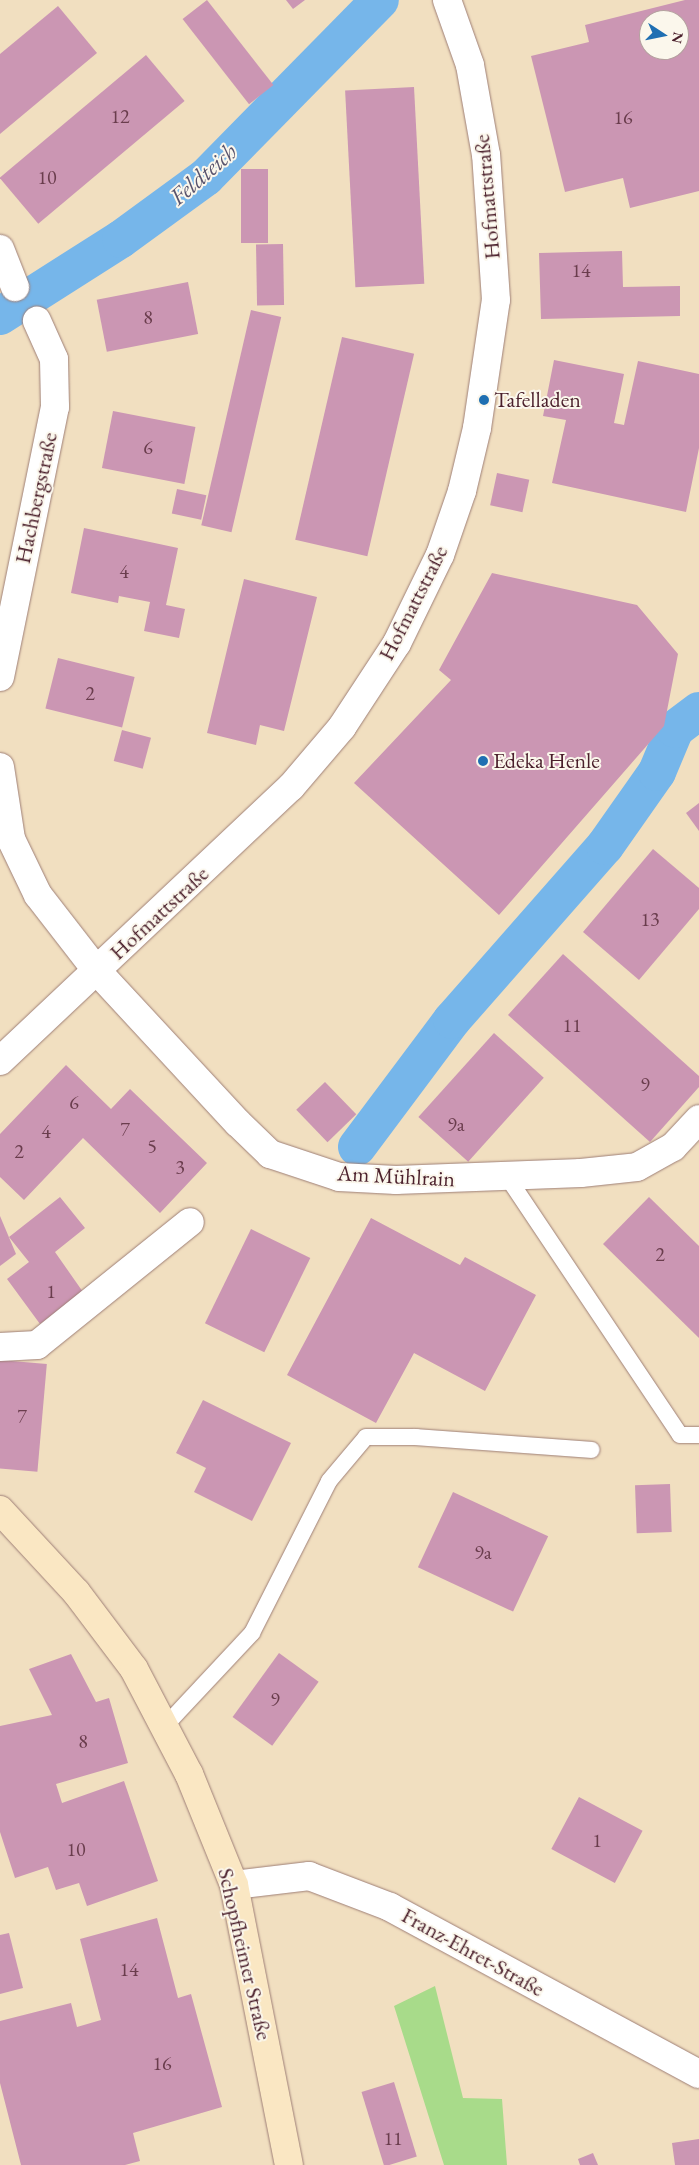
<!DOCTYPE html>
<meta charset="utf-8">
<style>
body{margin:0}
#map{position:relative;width:699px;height:2165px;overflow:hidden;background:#f1dfc0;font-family:"EB Garamond",serif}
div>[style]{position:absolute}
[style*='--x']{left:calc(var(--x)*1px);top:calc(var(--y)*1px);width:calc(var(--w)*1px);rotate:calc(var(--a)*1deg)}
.green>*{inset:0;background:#a8db8a}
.canal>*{height:38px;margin:-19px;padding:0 19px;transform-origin:19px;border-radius:19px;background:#76b6ea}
.building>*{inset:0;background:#cb96b3;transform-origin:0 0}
.roads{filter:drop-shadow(0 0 1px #9e7f76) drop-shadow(0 0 1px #9e7f76)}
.service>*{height:16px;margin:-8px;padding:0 8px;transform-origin:8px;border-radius:8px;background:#fff}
.minor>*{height:28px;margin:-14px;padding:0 14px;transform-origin:14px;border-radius:14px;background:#fff}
.tertiary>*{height:28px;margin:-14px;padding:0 14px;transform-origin:14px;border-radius:14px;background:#fff}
.secondary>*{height:28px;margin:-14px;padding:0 14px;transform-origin:14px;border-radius:14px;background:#fae7c3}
.dots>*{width:14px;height:14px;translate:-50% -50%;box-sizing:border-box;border:2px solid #fbf7ec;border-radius:50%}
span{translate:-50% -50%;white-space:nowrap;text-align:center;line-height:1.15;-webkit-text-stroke:4px #fbf7ec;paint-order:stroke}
.number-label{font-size:20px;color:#6a3d4d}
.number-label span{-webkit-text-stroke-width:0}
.street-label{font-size:22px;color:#4a1f2b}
.poi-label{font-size:22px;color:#4a1f2b}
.left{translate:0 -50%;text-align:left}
.water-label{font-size:24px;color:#59546e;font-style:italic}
.north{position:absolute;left:639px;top:10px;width:50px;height:50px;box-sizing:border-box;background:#fbf7ec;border:1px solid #b4a19f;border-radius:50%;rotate:101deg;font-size:14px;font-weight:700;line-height:20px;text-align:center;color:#4a1f2b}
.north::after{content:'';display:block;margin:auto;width:18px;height:22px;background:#1f6fb2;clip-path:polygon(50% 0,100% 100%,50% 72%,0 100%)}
</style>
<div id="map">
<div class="green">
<div style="clip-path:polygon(435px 1986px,463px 2098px,502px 2099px,507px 2165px,444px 2165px,394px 2006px)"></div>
</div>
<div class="canal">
<div style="--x:0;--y:316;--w:143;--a:-32.5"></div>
<div style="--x:121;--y:239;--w:105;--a:-36.1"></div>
<div style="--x:206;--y:177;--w:248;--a:-45.5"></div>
<div style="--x:357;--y:1147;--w:159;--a:-53.2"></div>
<div style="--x:452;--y:1020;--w:232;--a:-48.7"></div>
<div style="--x:605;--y:846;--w:90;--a:-54.9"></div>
<div style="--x:657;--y:772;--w:47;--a:-67.3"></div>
<div style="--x:675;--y:729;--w:30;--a:-37"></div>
</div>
<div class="building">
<div style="left:207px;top:0;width:108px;height:31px;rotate:52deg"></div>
<div style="clip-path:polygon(286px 0,305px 0,293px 9px)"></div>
<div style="clip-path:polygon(evenodd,685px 0,699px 0,699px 191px,630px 208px,623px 178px,565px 192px,531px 56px,589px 42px,585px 25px,685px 0,649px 20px,679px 20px,679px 50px,649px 50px,649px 20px)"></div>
<div style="clip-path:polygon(58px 6px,97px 53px,0 134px,0 54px)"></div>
<div style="left:146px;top:55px;width:60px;height:191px;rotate:50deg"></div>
<div style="left:414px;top:87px;width:197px;height:69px;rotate:87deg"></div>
<div style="left:241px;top:169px;width:27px;height:74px"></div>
<div style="left:283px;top:244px;width:61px;height:27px;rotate:89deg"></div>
<div style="clip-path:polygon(622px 251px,623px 287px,680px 286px,680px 316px,541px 319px,539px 253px)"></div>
<div style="left:188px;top:282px;width:53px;height:93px;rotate:79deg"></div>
<div style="left:251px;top:310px;width:31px;height:221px;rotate:13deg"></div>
<div style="left:342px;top:337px;width:74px;height:208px;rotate:13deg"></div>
<div style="clip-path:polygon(554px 360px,624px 374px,614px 423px,624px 425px,638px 361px,699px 374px,699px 448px,686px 512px,552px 483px,566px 420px,543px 416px)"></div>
<div style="left:113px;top:411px;width:84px;height:58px;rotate:11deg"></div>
<div style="left:497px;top:473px;width:33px;height:33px;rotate:12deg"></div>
<div style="left:177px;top:489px;width:30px;height:25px;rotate:12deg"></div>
<div style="clip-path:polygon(84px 528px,178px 548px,166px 605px,185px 609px,179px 638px,144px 631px,150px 602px,119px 596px,118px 603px,71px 593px)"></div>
<div style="clip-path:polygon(492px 573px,637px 605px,678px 654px,664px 726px,499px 915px,354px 783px,451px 680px,439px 670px)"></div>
<div style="clip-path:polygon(244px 579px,317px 597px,284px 731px,260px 725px,256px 745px,207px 733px)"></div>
<div style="left:58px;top:658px;width:79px;height:52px;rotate:14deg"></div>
<div style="left:122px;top:730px;width:30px;height:32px;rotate:15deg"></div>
<div style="clip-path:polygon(699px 803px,699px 831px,686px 813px)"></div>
<div style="clip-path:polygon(653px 849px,699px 888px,699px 909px,639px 980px,583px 932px)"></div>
<div style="clip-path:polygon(563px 954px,699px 1076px,699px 1087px,650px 1142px,508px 1015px)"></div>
<div style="left:494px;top:1033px;width:67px;height:113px;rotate:42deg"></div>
<div style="clip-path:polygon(66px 1065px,111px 1109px,130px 1089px,207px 1163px,160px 1213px,83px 1138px,24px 1200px,0 1177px,0 1134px)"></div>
<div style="left:325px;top:1082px;width:45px;height:40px;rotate:46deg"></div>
<div style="clip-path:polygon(60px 1197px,85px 1228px,55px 1252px,83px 1292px,40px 1324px,7px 1279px,29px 1262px,9px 1237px)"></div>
<div style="clip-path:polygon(649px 1197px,699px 1246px,699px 1338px,603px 1244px)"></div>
<div style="clip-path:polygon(0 1216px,16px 1254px,0 1266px)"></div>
<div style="clip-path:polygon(371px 1218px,460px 1265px,465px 1257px,536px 1295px,485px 1391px,414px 1353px,376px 1423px,287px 1375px)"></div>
<div style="left:251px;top:1229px;width:66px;height:105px;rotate:26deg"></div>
<div style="left:0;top:1360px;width:47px;height:108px;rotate:5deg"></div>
<div style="clip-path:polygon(203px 1400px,291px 1443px,252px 1521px,194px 1492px,206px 1468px,176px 1453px)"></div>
<div style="left:670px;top:1484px;width:48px;height:35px;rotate:88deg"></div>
<div style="left:453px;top:1492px;width:105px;height:83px;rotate:25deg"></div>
<div style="left:279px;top:1653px;width:49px;height:79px;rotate:36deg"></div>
<div style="clip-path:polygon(71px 1654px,96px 1702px,109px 1698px,128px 1763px,56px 1784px,62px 1803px,124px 1781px,158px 1881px,87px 1906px,79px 1883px,56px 1890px,48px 1867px,15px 1878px,0 1832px,0 1726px,52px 1715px,29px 1669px)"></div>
<div style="left:579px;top:1797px;width:72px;height:59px;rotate:28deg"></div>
<div style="clip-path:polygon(157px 1918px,178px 1998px,191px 1994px,222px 2107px,133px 2133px,140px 2161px,125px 2165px,21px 2165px,0 2083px,0 2021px,71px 2003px,77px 2027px,101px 2020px,80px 1939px)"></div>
<div style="clip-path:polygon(9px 1933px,23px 1988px,0 1994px,0 1935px)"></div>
<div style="left:394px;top:2082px;width:78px;height:34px;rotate:73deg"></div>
<div style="clip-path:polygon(699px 2139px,699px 2165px,675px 2165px,672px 2143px)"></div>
<div style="clip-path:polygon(593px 2153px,598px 2165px,580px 2165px,578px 2159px)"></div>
</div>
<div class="roads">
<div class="service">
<div style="--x:508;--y:1178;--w:309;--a:56.2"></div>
<div style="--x:680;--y:1435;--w:19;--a:0"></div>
<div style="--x:164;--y:1727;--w:129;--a:-46.9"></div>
<div style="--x:252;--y:1633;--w:170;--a:-63.1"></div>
<div style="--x:329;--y:1481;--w:57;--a:-49.9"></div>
<div style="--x:366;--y:1437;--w:50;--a:0"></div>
<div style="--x:416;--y:1437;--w:176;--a:4.2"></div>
</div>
<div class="minor">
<div style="--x:0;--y:249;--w:41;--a:68.5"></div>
<div style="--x:0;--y:677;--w:276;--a:-78.5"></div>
<div style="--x:55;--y:407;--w:48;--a:-91.2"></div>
<div style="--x:54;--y:359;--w:42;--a:-114.1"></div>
<div style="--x:0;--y:767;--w:73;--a:81.3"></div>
<div style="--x:11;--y:839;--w:62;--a:64.3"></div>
<div style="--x:38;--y:895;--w:96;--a:52.2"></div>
<div style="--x:97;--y:971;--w:207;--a:47.2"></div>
<div style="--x:238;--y:1123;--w:45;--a:44.1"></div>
<div style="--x:270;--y:1154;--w:73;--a:18.4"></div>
<div style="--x:339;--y:1177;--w:57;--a:3"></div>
<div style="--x:396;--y:1180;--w:185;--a:-2.2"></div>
<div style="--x:581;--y:1173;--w:56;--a:-6.1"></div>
<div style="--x:637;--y:1167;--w:41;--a:-29.1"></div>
<div style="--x:673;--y:1147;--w:38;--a:-47"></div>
<div style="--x:0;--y:1061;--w:400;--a:-43.3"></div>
<div style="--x:291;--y:787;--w:79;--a:-49.6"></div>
<div style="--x:342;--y:727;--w:100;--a:-56.8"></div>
<div style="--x:397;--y:643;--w:98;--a:-64"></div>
<div style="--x:440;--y:555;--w:68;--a:-71"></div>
<div style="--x:462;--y:491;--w:65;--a:-76.6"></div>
<div style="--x:477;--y:428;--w:129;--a:-81.6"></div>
<div style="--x:496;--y:300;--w:145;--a:-93.9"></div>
<div style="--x:486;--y:155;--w:91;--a:-100.1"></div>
<div style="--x:470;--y:65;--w:69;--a:-109.5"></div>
<div style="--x:0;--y:1347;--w:37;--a:-3"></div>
<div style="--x:37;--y:1345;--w:196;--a:-38.8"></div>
</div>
<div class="tertiary">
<div style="--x:234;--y:1885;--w:76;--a:-6.8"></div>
<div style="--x:309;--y:1876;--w:87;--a:20.9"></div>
<div style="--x:390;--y:1907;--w:351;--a:28.4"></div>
</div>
<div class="secondary">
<div style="--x:0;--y:1510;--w:112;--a:47.2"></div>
<div style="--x:76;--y:1592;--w:96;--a:53"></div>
<div style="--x:134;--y:1669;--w:119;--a:62.4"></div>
<div style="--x:189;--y:1774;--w:120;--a:67.9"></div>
<div style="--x:234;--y:1885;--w:285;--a:78.9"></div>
</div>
</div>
<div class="dots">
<div style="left:484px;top:400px;background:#1f6fb2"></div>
<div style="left:483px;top:761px;background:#1f6fb2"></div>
</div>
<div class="number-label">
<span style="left:120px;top:116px">12</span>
<span style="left:623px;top:117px">16</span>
<span style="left:47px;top:177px">10</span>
<span style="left:581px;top:270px">14</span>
<span style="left:148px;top:317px">8</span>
<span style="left:148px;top:447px">6</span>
<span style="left:124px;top:571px">4</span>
<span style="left:90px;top:693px">2</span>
<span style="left:650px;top:919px">13</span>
<span style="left:572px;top:1025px">11</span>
<span style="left:645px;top:1084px">9</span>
<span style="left:74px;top:1102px">6</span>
<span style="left:456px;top:1124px">9a</span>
<span style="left:125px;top:1129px">7</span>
<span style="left:46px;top:1131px">4</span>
<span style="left:152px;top:1146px">5</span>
<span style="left:19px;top:1151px">2</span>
<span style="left:180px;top:1167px">3</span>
<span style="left:660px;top:1254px">2</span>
<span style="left:51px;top:1291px">1</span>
<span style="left:22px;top:1416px">7</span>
<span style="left:483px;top:1552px">9a</span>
<span style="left:275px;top:1699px">9</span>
<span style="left:83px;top:1741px">8</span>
<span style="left:597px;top:1840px">1</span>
<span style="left:76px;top:1849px">10</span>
<span style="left:129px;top:1969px">14</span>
<span style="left:162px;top:2063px">16</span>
<span style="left:393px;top:2138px">11</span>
</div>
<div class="street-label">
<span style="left:487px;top:197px;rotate:-95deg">Hofmattstraße</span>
<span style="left:36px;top:498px;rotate:-78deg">Hachbergstraße</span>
<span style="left:413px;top:603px;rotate:-63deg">Hofmattstraße</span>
<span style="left:159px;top:913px;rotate:-43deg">Hofmattstraße</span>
<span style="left:396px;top:1176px;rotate:3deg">Am Mühlrain</span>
<span style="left:473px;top:1952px;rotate:29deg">Franz-Ehret-Straße</span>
<span style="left:245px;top:1954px;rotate:77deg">Schopfheimer Straße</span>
</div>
<div class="poi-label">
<span class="left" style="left:494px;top:400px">Tafelladen</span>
<span class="left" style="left:493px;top:761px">Edeka Henle</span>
</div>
<div class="water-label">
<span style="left:203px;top:174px;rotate:-41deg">Feldteich</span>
</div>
<div class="north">N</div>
</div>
